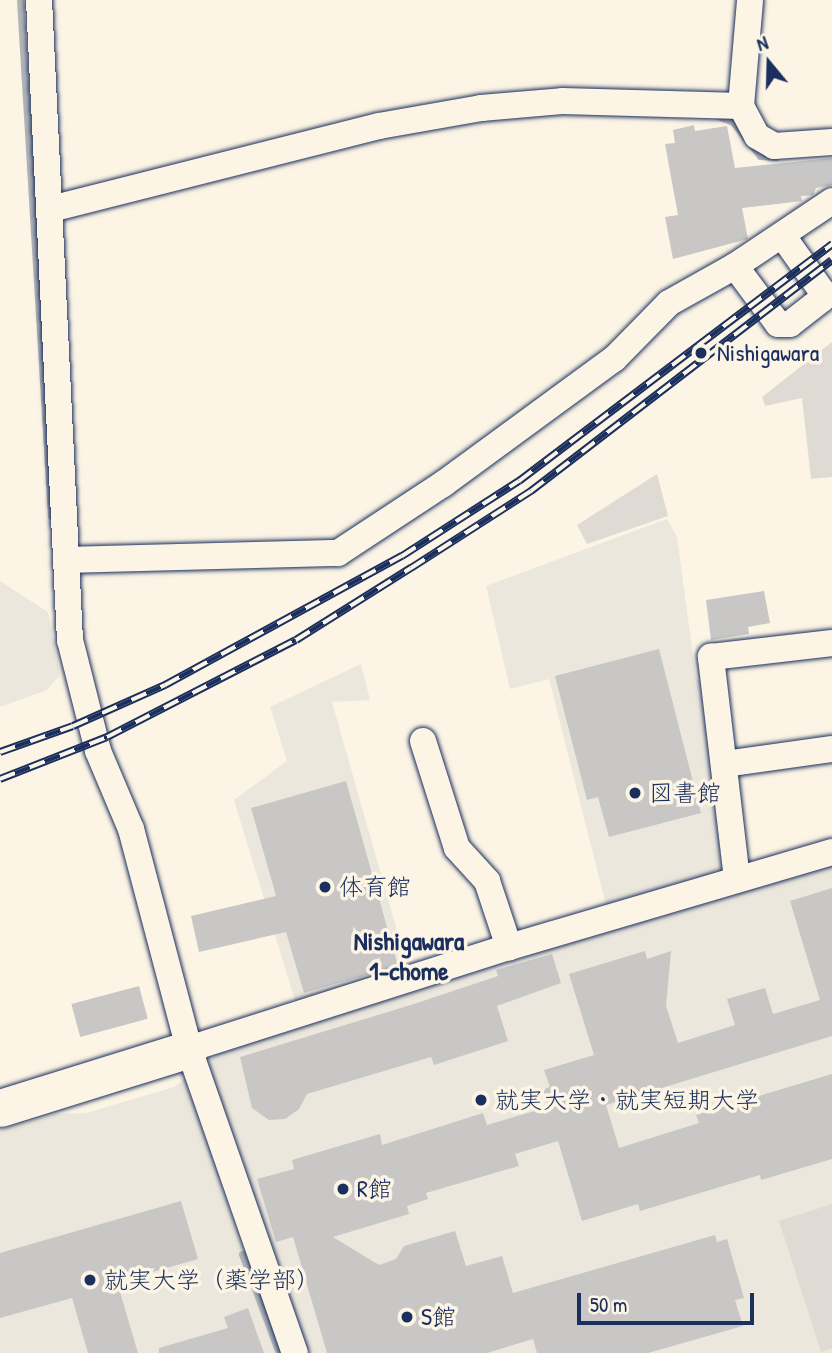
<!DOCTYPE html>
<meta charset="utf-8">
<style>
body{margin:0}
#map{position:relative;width:832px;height:1353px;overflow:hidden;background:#fcf5e5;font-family:"Patrick Hand","Klee One",sans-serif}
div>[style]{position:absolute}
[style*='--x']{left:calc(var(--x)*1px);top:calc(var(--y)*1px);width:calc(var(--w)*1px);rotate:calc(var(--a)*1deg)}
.built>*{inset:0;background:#ece7dc}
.green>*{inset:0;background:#dfdbd4}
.stream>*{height:7px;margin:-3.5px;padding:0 3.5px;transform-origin:3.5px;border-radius:3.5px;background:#b2b4b8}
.building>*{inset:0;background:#c8c7c6;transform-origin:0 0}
.roads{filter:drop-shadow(0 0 2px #1b2f5e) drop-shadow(0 0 2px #1b2f5e)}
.street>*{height:26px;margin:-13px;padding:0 13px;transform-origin:13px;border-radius:13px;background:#fcf5e5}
.secondary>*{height:37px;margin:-18.5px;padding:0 18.5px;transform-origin:18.5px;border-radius:18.5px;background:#fcf5e5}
.rail>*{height:8px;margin-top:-4px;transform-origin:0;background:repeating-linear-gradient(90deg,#fcf5e5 0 16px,#1b2f5e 0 32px);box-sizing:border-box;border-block:2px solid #1b2f5e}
.dots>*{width:19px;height:19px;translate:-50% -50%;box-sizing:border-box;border:4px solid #fcf5e5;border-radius:50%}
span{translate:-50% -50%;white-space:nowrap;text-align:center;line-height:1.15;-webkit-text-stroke:7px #fcf5e5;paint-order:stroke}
.poi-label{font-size:24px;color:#1b2f5e}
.left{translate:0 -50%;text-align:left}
.neighbourhood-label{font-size:26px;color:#1b2f5e;font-weight:700}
.north{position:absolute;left:734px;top:28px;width:70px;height:70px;-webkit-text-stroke:5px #fcf5e5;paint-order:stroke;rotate:341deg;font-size:19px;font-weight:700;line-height:28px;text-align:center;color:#1b2f5e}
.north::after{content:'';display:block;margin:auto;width:24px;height:32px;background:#1b2f5e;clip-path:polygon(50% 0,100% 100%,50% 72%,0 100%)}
.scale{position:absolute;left:577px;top:1293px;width:177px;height:32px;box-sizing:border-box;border:4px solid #1b2f5e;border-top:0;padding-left:9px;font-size:21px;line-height:24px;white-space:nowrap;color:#1b2f5e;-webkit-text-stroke:5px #fcf5e5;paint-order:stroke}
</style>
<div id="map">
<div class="built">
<div style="clip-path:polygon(667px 519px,677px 537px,696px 678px,704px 684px,728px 869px,606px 905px,549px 679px,510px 689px,486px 586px)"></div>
<div style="clip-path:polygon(0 581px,48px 612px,60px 675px,47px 690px,0 707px)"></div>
<div style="clip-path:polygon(361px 664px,370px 700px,332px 702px,408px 969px,296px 1004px,234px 800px,287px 761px,270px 707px)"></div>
<div style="clip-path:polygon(832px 863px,832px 1353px,0 1353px,0 1130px,56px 1114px,86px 1113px,174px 1087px,224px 1049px)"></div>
</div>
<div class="green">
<div style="clip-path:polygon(832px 342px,832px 477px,811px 479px,802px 398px,765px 406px,762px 397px)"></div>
<div style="clip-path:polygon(657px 474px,668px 516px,587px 544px,577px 525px)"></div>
<div style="clip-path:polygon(832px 1204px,832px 1348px,821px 1352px,779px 1221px)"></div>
</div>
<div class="stream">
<div style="--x:20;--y:0;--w:517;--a:86.56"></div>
<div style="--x:718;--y:116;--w:16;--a:22"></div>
<div style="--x:733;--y:122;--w:43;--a:51.5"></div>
<div style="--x:760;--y:156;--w:16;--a:4"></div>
<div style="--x:242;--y:1254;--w:106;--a:69.5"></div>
</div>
<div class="building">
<div style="clip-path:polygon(694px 125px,695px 131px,727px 126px,735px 168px,832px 158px,832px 185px,816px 188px,813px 195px,801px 196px,802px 201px,742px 208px,748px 239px,673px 259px,665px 217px,678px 215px,665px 144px,675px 143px,673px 130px)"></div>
<div style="clip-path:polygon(764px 591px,770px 623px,748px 627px,749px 634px,711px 640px,706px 600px)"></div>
<div style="clip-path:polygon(659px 649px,701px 813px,609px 837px,598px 797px,587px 800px,555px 676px)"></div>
<div style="clip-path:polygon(346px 781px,398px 966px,304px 993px,286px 932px,199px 952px,191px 916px,276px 896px,251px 808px)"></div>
<div style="clip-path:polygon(832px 888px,832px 1036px,606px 1105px,619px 1148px,699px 1123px,696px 1115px,832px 1074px,832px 1159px,761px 1180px,760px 1175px,640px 1211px,638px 1204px,582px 1221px,558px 1141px,515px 1154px,519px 1166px,426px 1193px,428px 1199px,407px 1206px,409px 1214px,333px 1237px,379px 1265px,396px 1259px,404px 1246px,455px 1231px,466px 1266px,502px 1256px,513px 1293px,715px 1235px,717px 1242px,727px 1239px,744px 1298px,735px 1300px,743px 1326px,648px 1353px,537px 1353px,533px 1339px,487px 1353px,327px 1353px,293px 1237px,276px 1242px,257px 1179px,294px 1169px,292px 1160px,380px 1134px,382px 1145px,483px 1113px,487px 1125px,548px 1107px,543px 1089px,550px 1087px,544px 1070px,594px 1055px,569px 974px,645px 951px,647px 959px,671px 951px,666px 1006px,678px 1043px,735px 1025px,727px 999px,765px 988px,773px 1014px,820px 1000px,790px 901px)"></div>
<div style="clip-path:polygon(552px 954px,561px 983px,497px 1006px,508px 1041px,434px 1065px,431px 1057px,307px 1094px,299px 1109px,285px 1119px,269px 1120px,252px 1108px,240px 1057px,414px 1004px,498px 976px,496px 970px)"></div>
<div style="left:139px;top:986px;width:34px;height:70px;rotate:75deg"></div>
<div style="clip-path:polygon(181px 1201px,198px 1259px,117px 1282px,138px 1353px,88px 1353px,72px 1298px,0 1318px,0 1253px)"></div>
<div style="clip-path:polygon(248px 1308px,264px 1353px,159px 1353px,159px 1348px,228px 1328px,224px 1317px)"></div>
</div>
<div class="roads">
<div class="street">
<div style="--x:39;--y:0;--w:641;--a:87.23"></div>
<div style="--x:70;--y:640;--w:114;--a:75.8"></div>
<div style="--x:98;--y:751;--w:85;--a:67.1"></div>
<div style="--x:131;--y:829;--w:228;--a:75.2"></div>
<div style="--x:189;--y:1049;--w:322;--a:70.8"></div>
<div style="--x:741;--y:106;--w:106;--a:-85.1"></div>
<div style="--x:51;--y:209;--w:338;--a:-14.2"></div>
<div style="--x:379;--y:126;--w:104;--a:-10"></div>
<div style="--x:481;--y:108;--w:81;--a:-4.9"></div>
<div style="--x:562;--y:101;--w:179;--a:1.6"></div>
<div style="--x:741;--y:106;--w:34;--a:62"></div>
<div style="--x:757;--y:136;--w:20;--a:30"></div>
<div style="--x:774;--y:146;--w:58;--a:-3.9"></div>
<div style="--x:735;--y:266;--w:72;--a:53.4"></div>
<div style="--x:778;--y:324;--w:12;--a:0"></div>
<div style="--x:790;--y:324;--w:41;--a:-38"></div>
<div style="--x:822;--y:299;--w:9;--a:-96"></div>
<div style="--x:821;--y:290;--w:67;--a:-125.3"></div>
<div style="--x:68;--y:560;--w:270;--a:-1.5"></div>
<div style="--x:338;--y:553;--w:126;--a:-33.3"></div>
<div style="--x:443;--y:484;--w:212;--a:-36.2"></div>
<div style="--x:614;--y:359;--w:78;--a:-45.5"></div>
<div style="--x:669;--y:303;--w:76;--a:-29.3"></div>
<div style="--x:735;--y:266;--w:117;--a:-33.8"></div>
<div style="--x:423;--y:741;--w:112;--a:72.4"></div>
<div style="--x:457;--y:848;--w:45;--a:47.7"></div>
<div style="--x:487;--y:881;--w:70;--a:71.6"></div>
<div style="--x:724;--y:764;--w:109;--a:-7.9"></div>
<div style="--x:737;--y:879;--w:224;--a:-96.7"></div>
<div style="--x:711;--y:657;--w:122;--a:-6.6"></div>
<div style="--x:189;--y:1049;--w:336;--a:-17.7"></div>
<div style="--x:509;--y:947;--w:337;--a:-16.4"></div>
</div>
<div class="secondary">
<div style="--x:0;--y:1108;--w:198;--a:-17.3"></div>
</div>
</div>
<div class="rail">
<div style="--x:0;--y:752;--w:77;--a:-19.6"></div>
<div style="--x:73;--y:726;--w:101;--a:-24"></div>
<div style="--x:165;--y:685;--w:270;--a:-28.6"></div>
<div style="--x:402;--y:556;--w:139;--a:-32.7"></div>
<div style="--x:519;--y:481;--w:393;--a:-37.1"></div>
<div style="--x:0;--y:779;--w:115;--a:-21.4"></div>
<div style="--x:107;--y:737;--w:212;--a:-27.2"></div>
<div style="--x:296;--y:640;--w:136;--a:-32.1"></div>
<div style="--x:411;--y:568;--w:143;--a:-32.7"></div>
<div style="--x:531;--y:491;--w:379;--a:-37.5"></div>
</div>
<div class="dots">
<div style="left:701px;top:353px;background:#1b2f5e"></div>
<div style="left:635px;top:793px;background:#1b2f5e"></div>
<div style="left:325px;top:887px;background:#1b2f5e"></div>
<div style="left:481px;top:1100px;background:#1b2f5e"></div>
<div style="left:343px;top:1189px;background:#1b2f5e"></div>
<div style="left:90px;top:1280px;background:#1b2f5e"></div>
<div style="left:407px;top:1317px;background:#1b2f5e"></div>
</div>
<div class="poi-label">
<span class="left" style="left:717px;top:353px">Nishigawara</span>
<span class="left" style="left:649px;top:793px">図書館</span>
<span class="left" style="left:339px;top:887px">体育館</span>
<span class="left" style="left:495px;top:1100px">就実大学・就実短期大学</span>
<span class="left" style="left:357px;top:1189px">R館</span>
<span class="left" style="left:104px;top:1280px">就実大学（薬学部）</span>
<span class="left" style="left:421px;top:1317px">S館</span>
</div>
<div class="neighbourhood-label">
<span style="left:409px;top:956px">Nishigawara<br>1-chome</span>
</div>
<div class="north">N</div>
<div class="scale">50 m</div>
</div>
